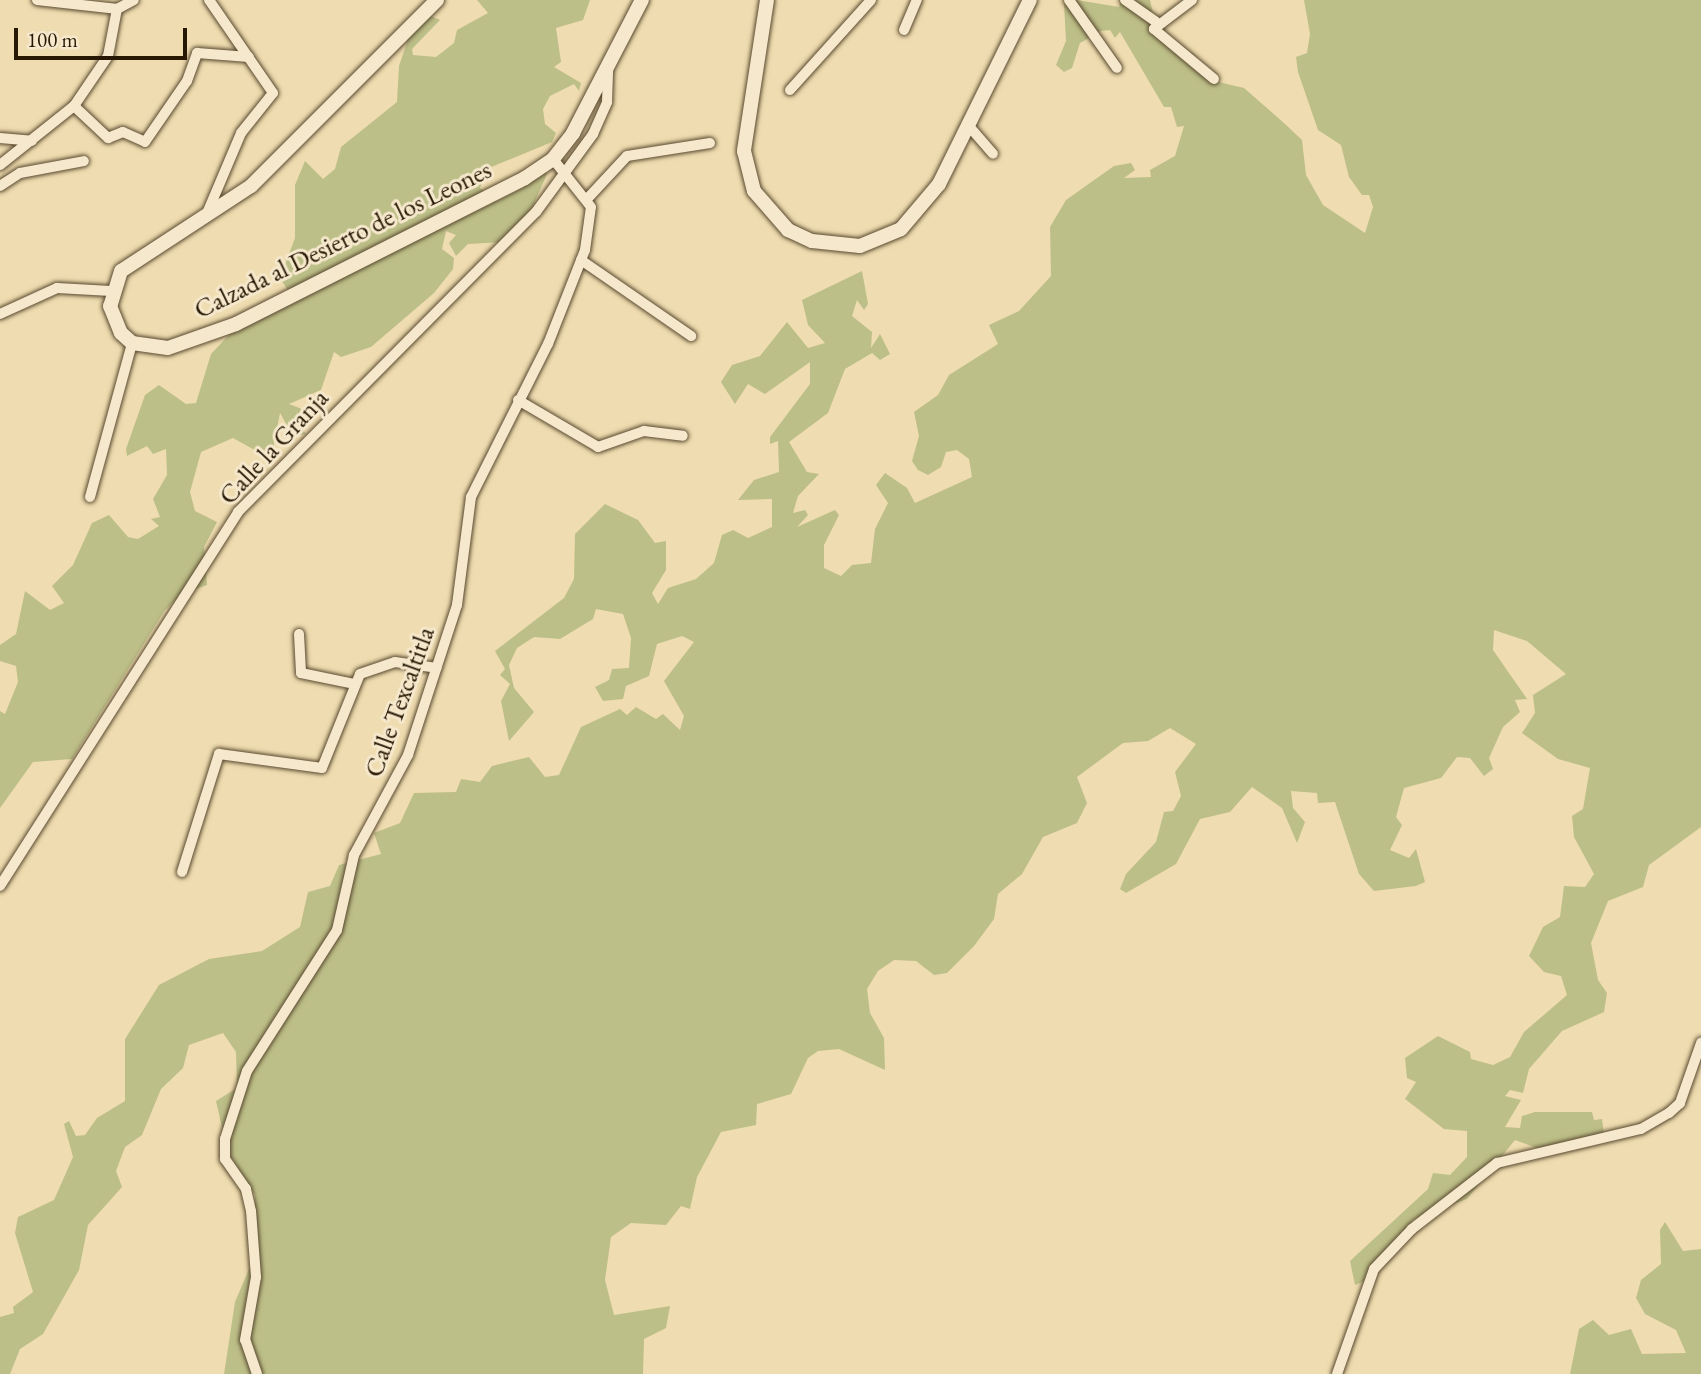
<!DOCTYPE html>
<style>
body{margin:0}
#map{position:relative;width:1701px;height:1374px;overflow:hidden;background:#efdcb0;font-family:"EB Garamond",serif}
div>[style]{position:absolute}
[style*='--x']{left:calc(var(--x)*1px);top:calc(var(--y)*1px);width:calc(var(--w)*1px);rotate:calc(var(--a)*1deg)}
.green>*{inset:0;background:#bdbf88}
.roads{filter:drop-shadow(0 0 2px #59492f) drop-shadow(0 0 2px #59492f)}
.street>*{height:10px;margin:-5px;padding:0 5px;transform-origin:5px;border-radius:5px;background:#f5e8cc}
.secondary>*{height:14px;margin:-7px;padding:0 7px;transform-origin:7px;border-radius:7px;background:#f5e8cc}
span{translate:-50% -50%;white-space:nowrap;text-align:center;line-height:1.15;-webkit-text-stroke:6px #f5e8cc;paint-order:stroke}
.street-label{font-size:26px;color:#271804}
.scale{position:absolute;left:14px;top:28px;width:173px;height:32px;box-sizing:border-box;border:4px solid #271804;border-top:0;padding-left:9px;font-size:21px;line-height:24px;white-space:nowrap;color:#271804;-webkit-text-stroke:5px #f5e8cc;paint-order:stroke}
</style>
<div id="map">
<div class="green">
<div style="clip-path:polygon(477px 0,590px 0,583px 20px,556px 28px,561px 62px,554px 67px,581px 83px,579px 91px,574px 84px,550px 96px,543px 109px,545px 124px,556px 133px,552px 142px,489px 168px,480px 188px,497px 201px,523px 188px,543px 161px,547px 174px,522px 231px,504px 242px,468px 244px,456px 256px,449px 243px,456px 235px,446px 231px,442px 249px,454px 258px,453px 269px,434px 293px,371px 347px,341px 357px,334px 352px,321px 390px,289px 404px,302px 409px,295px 418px,306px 434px,293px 436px,280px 413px,271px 459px,233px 438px,201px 452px,190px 492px,195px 511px,217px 522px,204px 547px,207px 585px,182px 594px,165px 610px,72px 759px,33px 762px,0 808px,0 711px,5px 714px,18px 682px,16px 666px,0 661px,0 645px,16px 634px,25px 591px,50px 610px,64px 603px,52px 586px,73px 565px,92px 523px,109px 515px,128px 537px,138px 539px,159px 526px,151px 519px,160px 517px,153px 499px,167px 475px,166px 449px,153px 454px,147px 446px,127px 456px,126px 449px,145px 395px,159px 385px,186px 404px,196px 403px,211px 354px,243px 320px,286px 305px,287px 289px,280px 278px,295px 238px,295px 185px,305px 161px,323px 179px,335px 169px,341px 147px,397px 102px,399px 66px,410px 33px,431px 16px,440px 20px,412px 49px,413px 55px,436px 57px,454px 43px,457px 30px,488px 13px)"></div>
<div style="clip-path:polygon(1077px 0,1119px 7px,1121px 0,1150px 0,1158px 36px,1194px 54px,1210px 80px,1244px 88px,1285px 124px,1302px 140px,1306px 175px,1323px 205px,1365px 233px,1373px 207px,1369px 195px,1362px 195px,1349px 177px,1341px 145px,1318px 130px,1298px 72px,1296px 57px,1307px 53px,1310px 34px,1304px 0,1701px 0,1701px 827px,1649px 865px,1643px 887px,1608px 901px,1591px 943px,1598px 980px,1607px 993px,1604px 1012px,1562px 1031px,1529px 1069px,1523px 1093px,1510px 1090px,1505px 1096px,1521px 1100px,1505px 1127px,1520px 1128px,1522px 1116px,1535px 1112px,1592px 1112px,1594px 1120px,1602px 1119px,1604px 1134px,1550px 1153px,1515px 1140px,1467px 1199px,1414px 1219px,1373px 1278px,1355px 1285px,1350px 1261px,1428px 1189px,1433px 1173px,1450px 1175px,1467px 1157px,1467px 1131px,1444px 1129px,1405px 1099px,1416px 1082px,1407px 1078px,1405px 1058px,1438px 1036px,1470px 1052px,1471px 1059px,1493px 1065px,1510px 1057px,1524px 1032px,1567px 995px,1561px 976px,1544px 972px,1529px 956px,1543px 927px,1560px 917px,1564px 886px,1585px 887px,1594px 874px,1574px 837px,1572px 816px,1583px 809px,1590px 768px,1558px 759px,1522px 733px,1535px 713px,1533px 695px,1566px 674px,1527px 641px,1494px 630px,1493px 650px,1527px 699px,1515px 700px,1520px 712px,1503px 727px,1489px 758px,1493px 769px,1484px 776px,1470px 758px,1457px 757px,1441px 778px,1404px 788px,1396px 817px,1402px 825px,1390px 850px,1409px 858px,1416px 849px,1425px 882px,1416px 886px,1374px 891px,1359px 874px,1335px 802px,1318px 803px,1317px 793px,1291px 791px,1293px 808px,1305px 822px,1297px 843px,1282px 808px,1252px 787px,1230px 812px,1200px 819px,1176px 864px,1126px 893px,1120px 889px,1126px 874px,1156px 842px,1164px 812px,1173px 811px,1181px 796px,1175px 772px,1196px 744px,1170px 728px,1148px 741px,1123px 743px,1077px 777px,1087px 803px,1077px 823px,1043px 837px,1022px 874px,998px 894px,994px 919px,974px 946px,947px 973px,934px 975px,916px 961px,894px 960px,878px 971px,867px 989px,870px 1013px,884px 1038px,885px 1070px,839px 1049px,818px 1051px,808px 1058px,791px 1094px,757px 1104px,756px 1125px,721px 1132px,697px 1177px,690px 1209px,681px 1206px,666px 1225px,631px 1223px,611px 1237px,605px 1280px,614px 1315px,670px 1306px,666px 1328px,644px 1339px,643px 1374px,224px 1374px,235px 1302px,255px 1255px,255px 1195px,227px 1150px,216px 1101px,237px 1088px,236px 1052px,223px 1033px,189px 1045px,183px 1068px,161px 1089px,142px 1135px,125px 1147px,116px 1171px,122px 1187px,88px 1225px,79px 1270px,43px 1334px,20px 1349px,10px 1374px,0 1374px,0 1317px,14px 1313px,13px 1307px,33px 1292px,15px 1233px,18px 1217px,54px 1200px,73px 1157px,64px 1124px,69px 1121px,76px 1136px,85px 1135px,97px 1118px,125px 1101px,125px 1039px,159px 985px,209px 959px,262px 951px,300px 927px,308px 892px,330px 886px,339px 865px,381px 854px,374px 833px,400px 823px,414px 793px,456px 792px,461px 779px,480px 782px,492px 766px,529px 757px,545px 777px,559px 775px,581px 727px,620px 709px,627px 715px,636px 707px,656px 719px,663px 714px,680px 730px,684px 716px,664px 681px,694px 642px,682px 636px,657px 644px,649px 676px,626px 686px,623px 699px,603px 701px,595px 687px,609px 680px,612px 669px,629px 668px,631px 638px,623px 614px,596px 609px,593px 619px,560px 639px,534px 637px,517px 648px,509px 665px,514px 688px,534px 712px,509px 741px,501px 701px,510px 684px,500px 675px,505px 669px,495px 651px,564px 598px,574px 579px,575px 534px,605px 504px,638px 520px,655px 543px,666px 541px,666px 570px,652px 593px,658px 604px,668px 588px,696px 579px,714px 563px,722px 535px,733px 530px,748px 538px,772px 527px,772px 499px,738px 500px,754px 480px,779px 472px,778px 441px,770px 444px,770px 437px,810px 384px,810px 362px,765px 394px,748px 384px,735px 404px,721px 382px,732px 365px,760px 356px,787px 322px,808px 348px,825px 343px,808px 325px,802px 300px,862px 271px,868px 304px,864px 310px,857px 300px,852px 316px,872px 332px,871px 348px,880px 334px,890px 354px,880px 360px,872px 353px,845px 369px,828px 413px,789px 442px,807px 472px,819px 474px,798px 496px,793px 513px,805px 510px,808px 515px,797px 527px,835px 510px,839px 515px,824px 545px,824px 568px,841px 576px,852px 565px,871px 563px,875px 529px,888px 503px,876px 485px,885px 473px,907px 488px,915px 503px,972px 477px,969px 459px,957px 450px,946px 452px,941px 467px,928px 475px,918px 470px,912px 461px,919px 436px,914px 412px,938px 395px,949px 375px,998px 344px,989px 325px,1019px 311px,1051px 276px,1050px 227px,1066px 200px,1114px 166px,1131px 163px,1135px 170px,1124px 178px,1151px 177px,1150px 170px,1175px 156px,1184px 126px,1177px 127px,1171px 107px,1164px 107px,1120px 32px,1115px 38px,1110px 30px,1101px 31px,1080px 43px,1072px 68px,1064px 72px,1056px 65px,1066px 41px,1064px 4px)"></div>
<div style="clip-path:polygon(1665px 1222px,1683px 1251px,1701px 1249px,1701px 1374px,1570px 1374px,1579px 1329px,1593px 1320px,1609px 1335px,1631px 1329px,1642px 1354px,1686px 1353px,1676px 1330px,1645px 1314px,1636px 1298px,1641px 1280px,1661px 1264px,1660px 1230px)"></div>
</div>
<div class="roads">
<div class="street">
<div style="--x:37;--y:0;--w:81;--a:6.4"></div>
<div style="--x:117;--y:9;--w:19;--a:-28"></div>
<div style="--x:1069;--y:0;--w:83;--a:54.8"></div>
<div style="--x:1125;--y:0;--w:38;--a:35"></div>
<div style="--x:1192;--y:0;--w:48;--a:142.7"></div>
<div style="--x:1154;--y:29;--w:78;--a:39.8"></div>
<div style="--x:904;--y:30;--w:33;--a:-67"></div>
<div style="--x:790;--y:90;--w:121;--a:-48"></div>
<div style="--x:74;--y:106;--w:47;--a:43.3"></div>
<div style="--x:108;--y:138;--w:16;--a:-22"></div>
<div style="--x:123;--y:132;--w:24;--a:24"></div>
<div style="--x:145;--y:142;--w:74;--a:-55.5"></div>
<div style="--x:187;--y:81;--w:30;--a:-70"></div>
<div style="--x:197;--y:53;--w:52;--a:4.4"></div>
<div style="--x:968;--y:125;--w:38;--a:49"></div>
<div style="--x:0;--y:138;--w:32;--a:5"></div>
<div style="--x:0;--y:165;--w:95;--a:-38.6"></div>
<div style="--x:74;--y:106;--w:60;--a:-55.8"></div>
<div style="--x:108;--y:56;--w:48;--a:-79.2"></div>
<div style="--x:0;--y:186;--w:24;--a:-33"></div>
<div style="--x:20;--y:173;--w:65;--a:-10.6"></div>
<div style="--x:588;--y:198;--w:57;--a:-47.1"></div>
<div style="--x:627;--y:156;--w:84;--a:-8.9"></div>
<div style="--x:205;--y:218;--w:92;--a:-67"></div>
<div style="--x:241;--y:133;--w:51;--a:-51.3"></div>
<div style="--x:273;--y:93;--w:113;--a:-124.5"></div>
<div style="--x:581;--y:260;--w:134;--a:34.6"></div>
<div style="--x:0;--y:314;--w:63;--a:-24.5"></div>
<div style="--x:57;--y:288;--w:54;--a:3.2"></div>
<div style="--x:518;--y:400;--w:93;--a:30.4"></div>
<div style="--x:598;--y:447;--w:49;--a:-19.2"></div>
<div style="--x:644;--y:431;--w:39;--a:7"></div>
<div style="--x:90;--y:497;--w:160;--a:-74.7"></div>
<div style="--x:299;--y:634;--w:39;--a:87"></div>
<div style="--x:301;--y:673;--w:54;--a:11.7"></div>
<div style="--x:182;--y:872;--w:124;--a:-72.6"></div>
<div style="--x:219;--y:754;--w:104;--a:7.7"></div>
<div style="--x:322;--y:768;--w:101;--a:-68"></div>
<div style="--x:360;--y:674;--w:37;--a:-19"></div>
<div style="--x:395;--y:662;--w:42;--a:8.1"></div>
<div style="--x:0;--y:886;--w:443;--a:-57.5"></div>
<div style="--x:238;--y:512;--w:423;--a:-45.2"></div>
<div style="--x:536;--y:212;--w:97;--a:-53.8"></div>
<div style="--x:593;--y:134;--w:35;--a:-66"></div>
<div style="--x:607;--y:102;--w:33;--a:-88"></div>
<div style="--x:257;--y:1374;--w:36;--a:-109"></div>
<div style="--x:245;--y:1340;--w:64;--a:-80.1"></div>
<div style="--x:256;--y:1277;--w:66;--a:-94.3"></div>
<div style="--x:251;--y:1211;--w:23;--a:-103"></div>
<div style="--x:246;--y:1189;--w:37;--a:-125"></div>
<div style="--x:225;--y:1159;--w:20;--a:-90"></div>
<div style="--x:225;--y:1139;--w:71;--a:-72.1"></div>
<div style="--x:247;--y:1071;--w:167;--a:-57.4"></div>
<div style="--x:337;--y:930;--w:77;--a:-77.2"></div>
<div style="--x:354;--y:855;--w:114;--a:-61.6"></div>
<div style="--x:408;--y:755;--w:158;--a:-71.9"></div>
<div style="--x:457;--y:605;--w:109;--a:-82.6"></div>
<div style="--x:471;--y:497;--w:171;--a:-63.3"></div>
<div style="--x:548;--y:344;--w:101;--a:-68.5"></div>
<div style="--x:585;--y:250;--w:43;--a:-82.1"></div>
<div style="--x:591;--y:207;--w:61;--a:-128.4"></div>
<div style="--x:1337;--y:1374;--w:111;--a:-70.6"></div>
<div style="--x:1374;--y:1269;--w:55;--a:-46.5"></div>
<div style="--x:1412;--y:1229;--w:108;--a:-37.8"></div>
<div style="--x:1497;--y:1163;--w:148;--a:-13.3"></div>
<div style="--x:1641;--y:1129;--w:32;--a:-30"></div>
<div style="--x:1669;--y:1113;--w:15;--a:-42"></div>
<div style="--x:1680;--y:1103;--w:64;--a:-70.7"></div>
</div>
<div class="secondary">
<div style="--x:437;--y:0;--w:263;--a:135"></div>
<div style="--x:251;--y:186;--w:155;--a:146.8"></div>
<div style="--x:121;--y:271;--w:37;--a:107"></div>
<div style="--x:110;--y:306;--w:29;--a:68"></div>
<div style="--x:121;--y:333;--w:15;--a:42"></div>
<div style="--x:132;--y:343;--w:36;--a:8"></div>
<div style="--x:168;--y:348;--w:72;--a:-19.4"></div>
<div style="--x:236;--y:324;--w:324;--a:-26.8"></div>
<div style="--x:525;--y:178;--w:34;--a:-34"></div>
<div style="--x:553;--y:159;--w:33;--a:-52"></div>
<div style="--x:573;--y:133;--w:150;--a:-62.6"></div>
<div style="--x:767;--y:0;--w:153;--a:98.7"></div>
<div style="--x:744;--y:151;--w:41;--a:76"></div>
<div style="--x:754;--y:191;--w:52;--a:48.9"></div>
<div style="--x:788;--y:230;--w:26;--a:25"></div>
<div style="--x:812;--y:241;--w:48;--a:5.9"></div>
<div style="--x:860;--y:246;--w:44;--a:-22.5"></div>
<div style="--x:901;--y:229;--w:59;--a:-49.8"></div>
<div style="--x:939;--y:184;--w:205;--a:-63.7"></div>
</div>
</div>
<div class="street-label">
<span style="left:343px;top:240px;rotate:-26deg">Calzada al Desierto de los Leones</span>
<span style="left:274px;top:447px;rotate:-47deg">Calle la Granja</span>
<span style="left:400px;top:702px;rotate:-70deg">Calle Texcaltitla</span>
</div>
<div class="scale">100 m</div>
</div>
